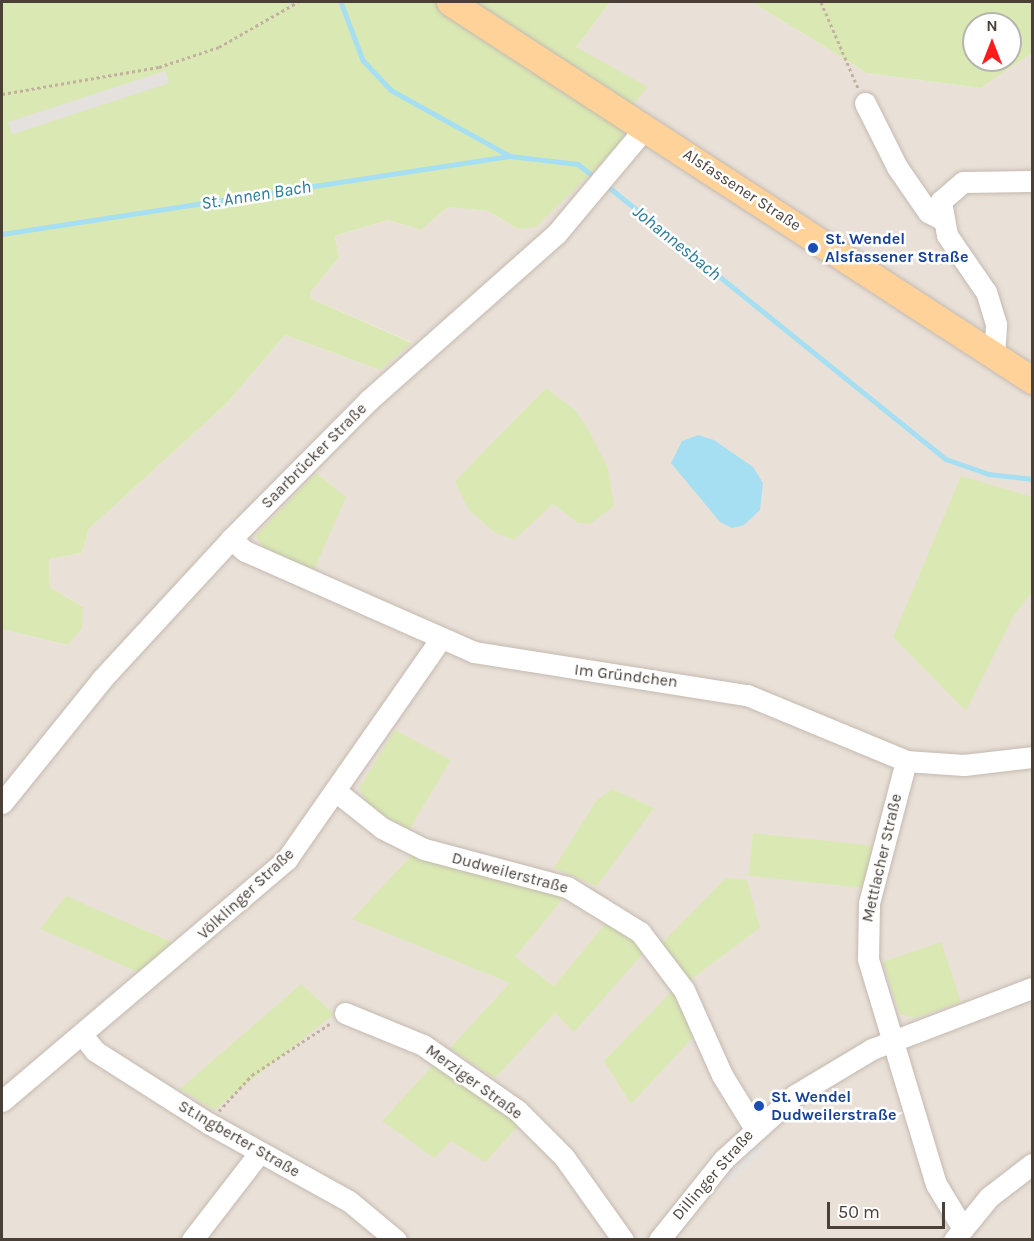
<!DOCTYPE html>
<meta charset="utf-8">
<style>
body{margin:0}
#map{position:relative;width:1034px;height:1241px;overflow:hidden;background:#f5f0ea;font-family:Karla,sans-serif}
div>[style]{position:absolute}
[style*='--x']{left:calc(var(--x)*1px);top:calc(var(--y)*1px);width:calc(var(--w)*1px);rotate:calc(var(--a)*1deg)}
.residential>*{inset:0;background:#e9e1d8}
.green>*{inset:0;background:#dae9b3;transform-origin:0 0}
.parking>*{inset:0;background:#e4e1df;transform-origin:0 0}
.water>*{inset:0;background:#a7dff2}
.stream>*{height:4.5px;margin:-2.25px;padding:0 2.25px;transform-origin:2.25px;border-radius:2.25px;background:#a7dff2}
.path>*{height:3px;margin-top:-1.5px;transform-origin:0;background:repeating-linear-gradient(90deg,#c3b09e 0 3px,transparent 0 6px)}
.roads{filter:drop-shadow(0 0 2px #c4b9b0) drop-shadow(0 0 2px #c4b9b0)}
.minor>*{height:21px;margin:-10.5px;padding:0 10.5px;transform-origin:10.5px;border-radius:10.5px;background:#fff}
.major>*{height:27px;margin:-13.5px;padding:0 13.5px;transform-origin:13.5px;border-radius:13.5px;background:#ffd29a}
.dots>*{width:16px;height:16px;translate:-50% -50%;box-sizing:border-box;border:3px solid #fff;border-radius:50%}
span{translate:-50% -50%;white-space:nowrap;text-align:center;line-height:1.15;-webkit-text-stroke:5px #fff;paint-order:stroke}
.street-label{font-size:16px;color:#4a4038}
.transit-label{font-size:16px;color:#164399;font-weight:700}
.left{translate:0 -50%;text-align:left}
.water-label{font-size:18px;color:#297a97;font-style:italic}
.frame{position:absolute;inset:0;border:3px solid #4a4038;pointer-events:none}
.north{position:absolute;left:962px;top:12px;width:60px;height:60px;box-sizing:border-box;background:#fff;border:2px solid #b7b3af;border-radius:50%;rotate:0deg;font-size:16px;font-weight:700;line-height:24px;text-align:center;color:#4a4038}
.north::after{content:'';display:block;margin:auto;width:21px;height:27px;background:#fc1b1d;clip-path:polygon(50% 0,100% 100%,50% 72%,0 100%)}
.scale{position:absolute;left:827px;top:1202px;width:118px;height:27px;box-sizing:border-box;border:3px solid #4a4038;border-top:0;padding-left:8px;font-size:18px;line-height:21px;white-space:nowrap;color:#4a4038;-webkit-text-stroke:4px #fff;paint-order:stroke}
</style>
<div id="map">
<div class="residential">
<div style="clip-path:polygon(610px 2px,752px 2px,867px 73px,981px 88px,1032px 53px,1032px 1239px,2px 1240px,2px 629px,67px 645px,83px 607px,50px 587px,49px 559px,82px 553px,89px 529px,227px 403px,285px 335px,380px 370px,411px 342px,312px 299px,310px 293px,339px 257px,335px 236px,388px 220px,421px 230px,448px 207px,488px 211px,518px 229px,619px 146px,635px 102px,576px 47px)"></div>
</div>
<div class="green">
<div style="clip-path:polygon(2px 2px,610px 2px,576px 47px,648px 87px,635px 102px,619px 146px,536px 227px,518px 229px,488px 211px,448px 207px,421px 230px,388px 220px,335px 236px,339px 257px,310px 293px,312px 299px,412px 343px,380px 370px,285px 335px,227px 403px,89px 529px,82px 553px,49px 559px,50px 587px,83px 607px,82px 629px,67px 645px,2px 629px)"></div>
<div style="clip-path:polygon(evenodd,752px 2px,1032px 2px,1032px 53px,981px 88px,867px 73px,752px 2px,974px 24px,1010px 24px,1010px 60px,974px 60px,974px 24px)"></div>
<div style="clip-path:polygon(546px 388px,575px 410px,588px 429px,608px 468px,614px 506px,590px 524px,578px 523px,553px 504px,514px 540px,494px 532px,468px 509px,455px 481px)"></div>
<div style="clip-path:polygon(316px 473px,346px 497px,314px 570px,263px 547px,256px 536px)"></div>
<div style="clip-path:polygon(961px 476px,1032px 497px,1032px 592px,1013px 617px,966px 711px,893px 637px)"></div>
<div style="clip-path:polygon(395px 730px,451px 760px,409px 830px,370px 807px,359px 788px)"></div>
<div style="clip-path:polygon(612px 789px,654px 808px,597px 886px,554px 868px,597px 800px)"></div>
<div style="left:753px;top:833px;width:122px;height:43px;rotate:6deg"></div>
<div style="clip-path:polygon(413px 854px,566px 895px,515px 957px,554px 986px,610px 918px,646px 950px,574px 1032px,555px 1013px,495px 1078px,450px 1048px,510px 983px,352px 919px)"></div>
<div style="clip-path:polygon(726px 878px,747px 880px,760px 928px,689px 981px,662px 943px)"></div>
<div style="clip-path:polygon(66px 896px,176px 944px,140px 973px,40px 929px)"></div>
<div style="clip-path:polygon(941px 942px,961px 1002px,915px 1018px,900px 1014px,883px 962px)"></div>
<div style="clip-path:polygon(301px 984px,334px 1014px,214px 1110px,180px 1089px)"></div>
<div style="clip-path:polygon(673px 990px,696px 1034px,631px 1104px,604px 1061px)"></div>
<div style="clip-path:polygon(436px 1062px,521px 1123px,485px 1162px,451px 1141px,434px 1158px,382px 1121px)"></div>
</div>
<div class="parking">
<div style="left:165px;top:71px;width:13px;height:165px;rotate:72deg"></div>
<div style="left:750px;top:1131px;width:23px;height:52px;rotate:47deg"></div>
</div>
<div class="water">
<div style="clip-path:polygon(698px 435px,714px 440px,753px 467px,763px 483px,760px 510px,744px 525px,732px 528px,720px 522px,671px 463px,682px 441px)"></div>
</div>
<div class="stream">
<div style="--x:341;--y:2;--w:62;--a:69.2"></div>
<div style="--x:363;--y:60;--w:41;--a:47"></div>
<div style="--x:391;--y:90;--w:136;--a:29"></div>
<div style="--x:510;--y:156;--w:68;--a:6.7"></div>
<div style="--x:578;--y:164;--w:23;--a:38"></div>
<div style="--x:605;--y:184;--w:438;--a:38.9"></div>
<div style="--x:946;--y:459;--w:46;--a:19.2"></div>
<div style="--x:989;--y:474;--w:43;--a:6.6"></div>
<div style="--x:2;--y:234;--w:513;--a:-8.75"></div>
</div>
<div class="path">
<div style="--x:821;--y:2;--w:94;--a:66.7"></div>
<div style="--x:2;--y:94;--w:159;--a:-9.8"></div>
<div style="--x:159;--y:67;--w:63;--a:-18.4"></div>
<div style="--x:219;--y:47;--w:91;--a:-29.7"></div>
<div style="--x:219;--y:1111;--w:49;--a:-47.5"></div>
<div style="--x:252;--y:1075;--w:95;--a:-33.4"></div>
</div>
<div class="roads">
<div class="minor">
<div style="--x:865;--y:103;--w:72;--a:63.4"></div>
<div style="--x:897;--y:167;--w:55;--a:55.4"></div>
<div style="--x:928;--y:212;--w:15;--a:28"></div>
<div style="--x:994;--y:355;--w:31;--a:-86"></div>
<div style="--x:996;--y:324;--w:34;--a:-107"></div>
<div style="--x:986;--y:292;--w:69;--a:-124.4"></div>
<div style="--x:947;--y:235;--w:35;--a:-100"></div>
<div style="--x:941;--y:201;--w:29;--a:-41"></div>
<div style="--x:963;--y:182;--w:69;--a:-0.8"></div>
<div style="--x:231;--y:539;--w:18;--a:41"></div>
<div style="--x:245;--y:551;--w:250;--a:23.8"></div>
<div style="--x:474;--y:652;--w:276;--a:9"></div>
<div style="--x:747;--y:695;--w:172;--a:22.5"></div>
<div style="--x:906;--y:761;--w:58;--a:3.9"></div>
<div style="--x:964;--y:765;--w:68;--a:-6.7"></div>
<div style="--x:906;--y:761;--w:147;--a:104.6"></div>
<div style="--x:869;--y:903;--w:56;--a:91"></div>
<div style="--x:868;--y:959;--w:235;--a:73.2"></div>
<div style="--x:936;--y:1184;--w:50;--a:58.8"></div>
<div style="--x:338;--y:793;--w:56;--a:38.5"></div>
<div style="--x:382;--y:828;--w:47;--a:26.6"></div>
<div style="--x:424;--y:849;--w:148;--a:14.9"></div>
<div style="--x:567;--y:887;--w:86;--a:31.7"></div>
<div style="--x:640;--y:932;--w:73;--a:52.8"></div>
<div style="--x:684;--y:990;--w:93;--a:65.9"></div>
<div style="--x:722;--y:1075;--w:61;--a:58.4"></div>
<div style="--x:2;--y:803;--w:159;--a:-51.1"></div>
<div style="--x:102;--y:679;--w:190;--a:-47.3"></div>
<div style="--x:231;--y:539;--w:196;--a:-45.2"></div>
<div style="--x:369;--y:400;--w:251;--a:-41.6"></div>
<div style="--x:557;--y:233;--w:137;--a:-50"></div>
<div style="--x:345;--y:1013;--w:84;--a:22.3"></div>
<div style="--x:423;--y:1045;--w:114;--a:34.7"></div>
<div style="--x:517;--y:1110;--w:66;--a:45"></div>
<div style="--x:564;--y:1157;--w:102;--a:54.6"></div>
<div style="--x:83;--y:1036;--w:19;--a:51"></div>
<div style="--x:95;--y:1051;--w:134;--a:32.5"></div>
<div style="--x:208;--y:1123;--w:161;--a:29"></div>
<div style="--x:349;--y:1201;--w:61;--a:39.7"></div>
<div style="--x:2;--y:1101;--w:374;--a:-40.3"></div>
<div style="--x:287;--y:859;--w:267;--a:-55.1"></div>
<div style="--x:192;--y:1240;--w:111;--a:-52.3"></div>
<div style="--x:659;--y:1240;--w:104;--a:-51.3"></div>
<div style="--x:724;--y:1159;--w:96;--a:-42"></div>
<div style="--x:795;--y:1095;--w:90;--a:-30.9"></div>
<div style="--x:872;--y:1049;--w:171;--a:-20.9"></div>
<div style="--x:954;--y:1240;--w:55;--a:-50.9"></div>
<div style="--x:989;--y:1197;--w:54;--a:-37.5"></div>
</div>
<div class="major">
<div style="--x:450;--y:2;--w:694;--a:33"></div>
</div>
</div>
<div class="dots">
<div style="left:813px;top:248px;background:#1a4fb4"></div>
<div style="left:759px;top:1106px;background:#1a4fb4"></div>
</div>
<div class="street-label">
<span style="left:742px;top:190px;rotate:33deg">Alsfassener Straße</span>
<span style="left:314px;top:456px;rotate:-45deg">Saarbrücker Straße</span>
<span style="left:626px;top:676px;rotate:7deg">Im Gründchen</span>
<span style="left:882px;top:858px;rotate:-77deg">Mettlacher Straße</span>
<span style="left:510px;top:873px;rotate:15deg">Dudweilerstraße</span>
<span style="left:246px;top:894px;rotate:-43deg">Völklinger Straße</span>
<span style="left:474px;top:1082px;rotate:36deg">Merziger Straße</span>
<span style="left:239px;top:1139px;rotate:30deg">St.Ingberter Straße</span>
<span style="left:713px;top:1175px;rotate:-49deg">Dillinger Straße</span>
</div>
<div class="transit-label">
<span class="left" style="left:825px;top:248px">St. Wendel<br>Alsfassener Straße</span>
<span class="left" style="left:771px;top:1106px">St. Wendel<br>Dudweilerstraße</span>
</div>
<div class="water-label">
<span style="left:256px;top:195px;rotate:-9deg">St. Annen Bach</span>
<span style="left:677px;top:243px;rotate:39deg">Johannesbach</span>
</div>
<div class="frame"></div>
<div class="north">N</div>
<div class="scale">50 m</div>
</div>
